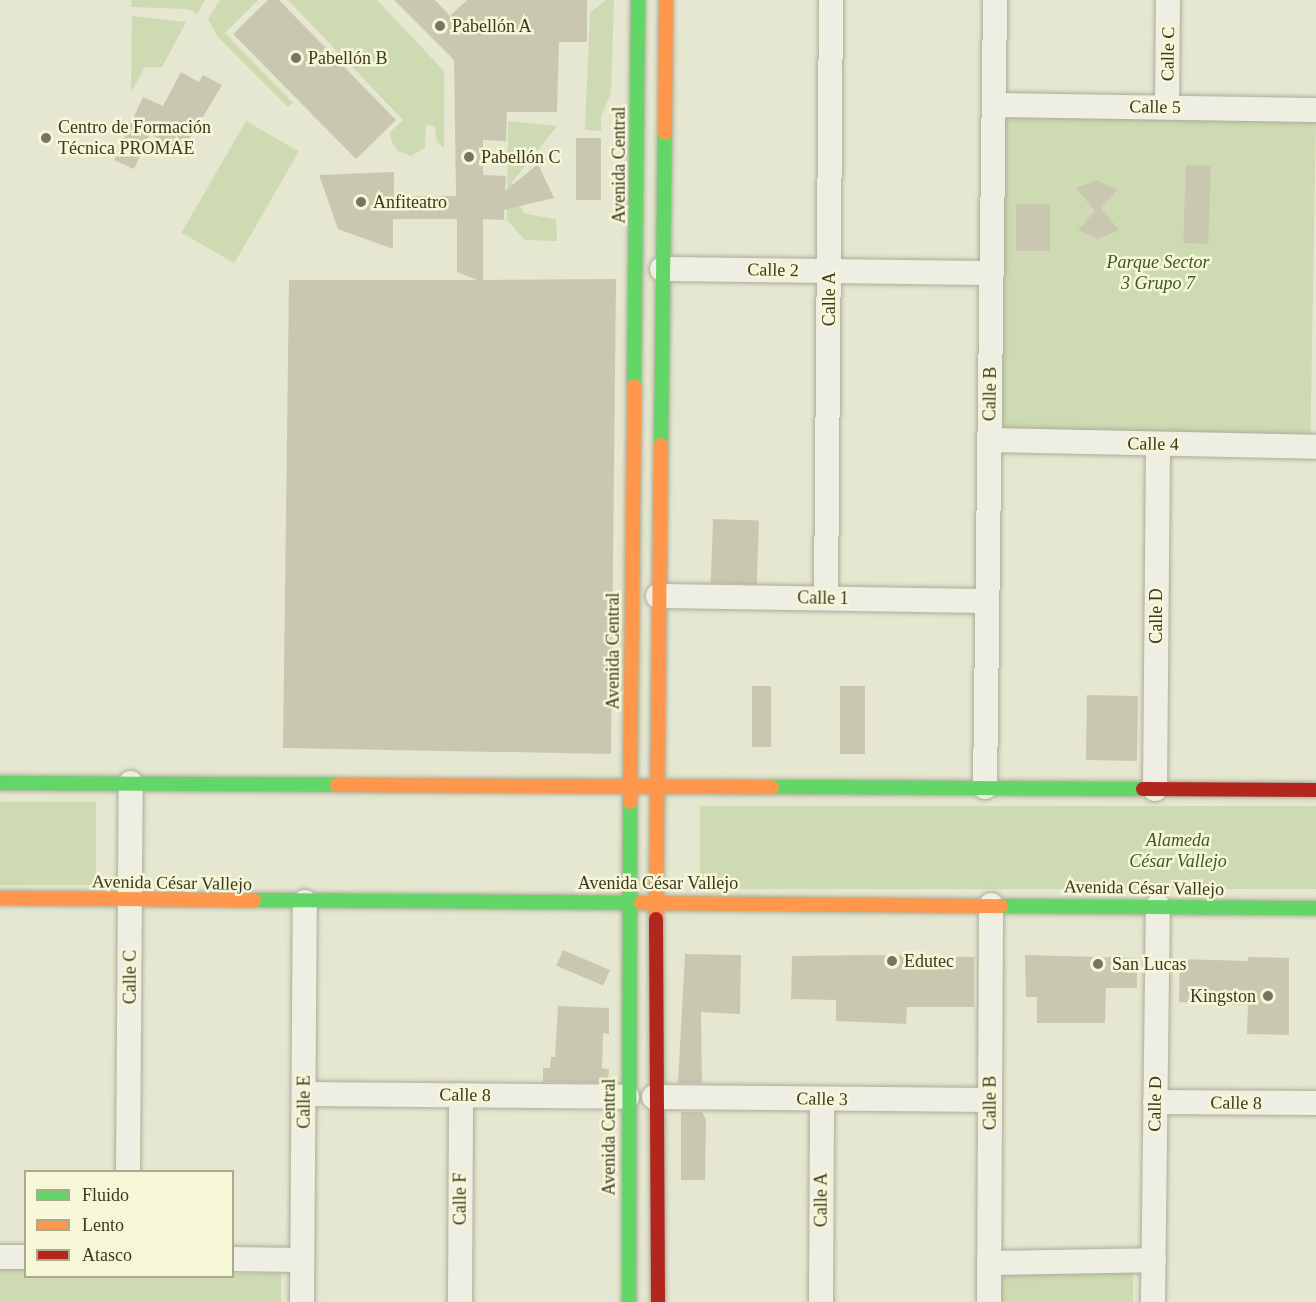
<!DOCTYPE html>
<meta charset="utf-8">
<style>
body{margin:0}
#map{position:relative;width:1316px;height:1302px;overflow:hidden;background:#e6e7d0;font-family:"Times New Roman",serif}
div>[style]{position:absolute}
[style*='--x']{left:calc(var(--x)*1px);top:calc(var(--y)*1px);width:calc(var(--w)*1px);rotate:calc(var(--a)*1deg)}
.green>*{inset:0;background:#cddab2;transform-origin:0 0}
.building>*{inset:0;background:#cac7b1;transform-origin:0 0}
.roads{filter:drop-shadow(0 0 2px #acac99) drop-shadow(0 0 2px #acac99)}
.street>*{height:24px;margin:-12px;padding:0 12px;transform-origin:12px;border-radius:12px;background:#eeefe2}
.fast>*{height:14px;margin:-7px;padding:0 7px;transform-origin:7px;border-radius:7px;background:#63d668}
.slow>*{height:14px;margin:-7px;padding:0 7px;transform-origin:7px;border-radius:7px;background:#ff974d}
.jam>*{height:14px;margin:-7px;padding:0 7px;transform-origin:7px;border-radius:7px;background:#b3261e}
.dots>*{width:16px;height:16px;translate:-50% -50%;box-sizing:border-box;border:3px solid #f6f7d7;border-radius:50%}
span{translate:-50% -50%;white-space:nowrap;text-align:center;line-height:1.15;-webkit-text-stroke:5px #f6f7d7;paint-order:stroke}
.poi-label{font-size:18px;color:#3d3720}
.left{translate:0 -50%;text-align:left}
.right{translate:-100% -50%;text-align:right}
.street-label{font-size:18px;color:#3d3720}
.park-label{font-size:18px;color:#3c5a26;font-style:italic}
.legend{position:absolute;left:24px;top:1170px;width:210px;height:108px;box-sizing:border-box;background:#f6f7d7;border:2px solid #acaa8e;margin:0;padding:8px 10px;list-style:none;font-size:18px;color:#3d3720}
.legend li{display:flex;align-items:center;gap:12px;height:30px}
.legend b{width:30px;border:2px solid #acaa8e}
</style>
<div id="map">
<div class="green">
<div style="clip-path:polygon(132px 0,205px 0,197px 14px,188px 9px,131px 7px)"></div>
<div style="clip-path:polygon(220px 0,258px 0,225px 33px,293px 103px,288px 107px,217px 36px,208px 19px)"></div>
<div style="clip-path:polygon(288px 0,377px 0,444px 71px,444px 148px,437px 142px,435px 126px,426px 125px,425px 148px,411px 156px,398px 151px,392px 143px,390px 132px,403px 120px)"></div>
<div style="clip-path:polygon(606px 0,614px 0,611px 93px,601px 116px,601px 131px,585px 130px,590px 13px)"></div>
<div style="clip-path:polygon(132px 16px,186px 22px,162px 67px,145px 67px,131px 92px)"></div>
<div style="left:1004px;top:115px;width:312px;height:315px;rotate:1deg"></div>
<div style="left:246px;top:121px;width:61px;height:129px;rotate:30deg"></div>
<div style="clip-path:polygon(508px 121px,557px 126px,512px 182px,513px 194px,525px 214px,556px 219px,557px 241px,525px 240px,507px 220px)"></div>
<div style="left:0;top:802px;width:96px;height:83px"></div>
<div style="left:700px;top:806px;width:616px;height:83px"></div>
<div style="clip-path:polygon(0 1268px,25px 1269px,26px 1276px,281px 1273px,281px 1302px,0 1302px)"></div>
<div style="left:994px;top:1273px;width:139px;height:29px"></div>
</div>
<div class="building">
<div style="clip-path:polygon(268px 0,279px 0,396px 120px,356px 159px,233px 34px)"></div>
<div style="clip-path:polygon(394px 0,435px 0,450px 16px,467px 0,587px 0,587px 42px,559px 42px,557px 112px,507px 112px,506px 141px,483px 140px,483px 175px,506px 176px,505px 191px,538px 164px,554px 198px,504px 210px,504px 220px,483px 219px,483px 280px,616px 279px,611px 754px,283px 748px,289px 280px,477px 280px,457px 272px,457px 219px,393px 219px,393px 249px,338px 229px,319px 175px,394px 172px,394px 196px,456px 196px,454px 60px)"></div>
<div style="clip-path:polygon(181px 72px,199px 82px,203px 75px,222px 85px,182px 152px,150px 134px,134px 169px,114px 160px,143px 97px,163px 106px)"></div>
<div style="left:576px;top:138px;width:25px;height:62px"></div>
<div style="left:1186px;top:165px;width:25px;height:78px;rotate:2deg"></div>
<div style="clip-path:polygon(1097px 180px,1117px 190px,1101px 208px,1119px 230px,1098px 239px,1078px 230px,1095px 211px,1076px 188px)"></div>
<div style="left:1016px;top:204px;width:34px;height:47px"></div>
<div style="left:713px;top:519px;width:46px;height:64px;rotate:2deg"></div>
<div style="left:752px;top:686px;width:19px;height:61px"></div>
<div style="left:840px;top:686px;width:25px;height:68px"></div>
<div style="left:1087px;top:695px;width:51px;height:65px;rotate:1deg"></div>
<div style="left:563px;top:950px;width:51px;height:17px;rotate:23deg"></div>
<div style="clip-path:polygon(685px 954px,741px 955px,740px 1014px,701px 1012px,702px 1083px,678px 1083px)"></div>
<div style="clip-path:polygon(873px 955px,974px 957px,974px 1007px,907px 1007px,906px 1024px,885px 1023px,836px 1021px,836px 1000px,791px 999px,792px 956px)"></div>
<div style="clip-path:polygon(1025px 955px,1137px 958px,1137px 988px,1106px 988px,1105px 1023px,1037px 1023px,1037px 997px,1026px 997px)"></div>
<div style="clip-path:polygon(1248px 957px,1289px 958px,1289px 1035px,1247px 1034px,1248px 1005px,1179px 1002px,1180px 959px,1248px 961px)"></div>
<div style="clip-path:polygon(558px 1006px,609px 1008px,609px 1034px,603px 1033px,602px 1068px,609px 1069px,608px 1083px,543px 1082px,543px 1068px,550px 1068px,551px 1057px,555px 1057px)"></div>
<div style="clip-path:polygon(681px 1112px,702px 1112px,706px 1120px,705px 1180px,681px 1180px)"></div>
</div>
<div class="roads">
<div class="street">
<div style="--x:994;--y:105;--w:322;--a:0.9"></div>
<div style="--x:1167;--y:107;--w:107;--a:-89.5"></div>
<div style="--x:662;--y:269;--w:330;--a:0.7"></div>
<div style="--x:989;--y:440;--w:327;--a:1.2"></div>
<div style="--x:658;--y:596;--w:329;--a:0.9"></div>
<div style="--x:826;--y:598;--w:598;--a:-89.52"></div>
<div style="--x:985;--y:787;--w:787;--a:-89.27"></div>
<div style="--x:1155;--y:789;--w:345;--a:-89.5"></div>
<div style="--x:304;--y:1094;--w:323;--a:0.5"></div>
<div style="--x:654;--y:1097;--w:336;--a:0.5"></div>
<div style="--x:1155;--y:1102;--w:161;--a:0.4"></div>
<div style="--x:128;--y:1172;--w:389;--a:-89.6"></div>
<div style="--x:0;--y:1257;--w:26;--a:0"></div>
<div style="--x:232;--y:1259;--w:70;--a:0.8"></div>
<div style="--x:989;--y:1263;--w:165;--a:-1"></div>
<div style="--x:302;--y:1302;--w:400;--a:-89.6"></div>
<div style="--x:460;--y:1302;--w:207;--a:-89.7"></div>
<div style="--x:821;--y:1302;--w:203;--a:-89.7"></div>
<div style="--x:989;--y:1302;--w:397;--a:-89.7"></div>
<div style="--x:1153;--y:1302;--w:396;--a:-89.3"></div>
</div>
<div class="fast">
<div style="--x:634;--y:386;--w:386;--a:-89.4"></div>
<div style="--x:661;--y:445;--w:312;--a:-89.3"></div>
<div style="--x:0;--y:783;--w:337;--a:0.3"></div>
<div style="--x:772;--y:787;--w:371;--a:0.3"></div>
<div style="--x:254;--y:900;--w:387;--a:0.4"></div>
<div style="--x:1001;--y:906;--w:315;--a:0.4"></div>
<div style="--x:629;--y:1302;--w:500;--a:-89.89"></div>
</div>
<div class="slow">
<div style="--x:665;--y:133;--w:133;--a:-89.6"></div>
<div style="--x:337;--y:785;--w:435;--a:0.3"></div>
<div style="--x:630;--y:802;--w:416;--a:-89.4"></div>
<div style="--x:0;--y:898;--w:254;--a:0.5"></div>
<div style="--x:641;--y:903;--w:360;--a:0.5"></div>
<div style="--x:656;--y:919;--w:474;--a:-89.4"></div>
</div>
<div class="jam">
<div style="--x:1143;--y:789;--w:173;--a:0.3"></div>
<div style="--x:656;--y:919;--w:383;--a:89.7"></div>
</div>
</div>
<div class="dots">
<div style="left:440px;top:26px;background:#78755e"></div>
<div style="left:296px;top:58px;background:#78755e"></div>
<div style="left:46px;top:138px;background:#78755e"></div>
<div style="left:469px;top:157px;background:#78755e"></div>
<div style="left:361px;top:202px;background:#78755e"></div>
<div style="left:892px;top:961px;background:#78755e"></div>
<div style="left:1098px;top:964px;background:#78755e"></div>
<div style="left:1268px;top:996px;background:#78755e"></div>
</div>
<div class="poi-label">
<span class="left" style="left:452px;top:26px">Pabellón A</span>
<span class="left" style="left:308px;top:58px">Pabellón B</span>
<span class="left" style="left:58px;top:138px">Centro de Formación<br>Técnica PROMAE</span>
<span class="left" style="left:481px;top:157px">Pabellón C</span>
<span class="left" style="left:373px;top:202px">Anfiteatro</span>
<span class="left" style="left:904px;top:961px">Edutec</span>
<span class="left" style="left:1112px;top:964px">San Lucas</span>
<span class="right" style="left:1256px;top:996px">Kingston</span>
</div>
<div class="street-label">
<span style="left:1168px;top:54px;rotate:-89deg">Calle C</span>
<span style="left:1155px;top:107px;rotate:1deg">Calle 5</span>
<span style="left:619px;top:165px;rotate:-90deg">Avenida Central</span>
<span style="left:773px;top:270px;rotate:1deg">Calle 2</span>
<span style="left:829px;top:299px;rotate:-90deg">Calle A</span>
<span style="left:990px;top:394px;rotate:-89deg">Calle B</span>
<span style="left:1153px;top:444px;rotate:1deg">Calle 4</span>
<span style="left:823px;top:598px;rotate:1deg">Calle 1</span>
<span style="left:1156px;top:616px;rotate:-90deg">Calle D</span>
<span style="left:613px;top:651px;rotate:-90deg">Avenida Central</span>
<span style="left:172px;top:883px;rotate:1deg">Avenida César Vallejo</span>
<span style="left:658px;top:883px">Avenida César Vallejo</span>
<span style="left:1144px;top:888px;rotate:1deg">Avenida César Vallejo</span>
<span style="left:130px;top:977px;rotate:-90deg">Calle C</span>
<span style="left:465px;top:1095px;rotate:1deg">Calle 8</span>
<span style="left:822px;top:1099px;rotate:1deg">Calle 3</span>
<span style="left:304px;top:1102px;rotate:-90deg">Calle E</span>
<span style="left:990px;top:1103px;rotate:-90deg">Calle B</span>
<span style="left:1236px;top:1103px;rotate:1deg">Calle 8</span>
<span style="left:1155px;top:1104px;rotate:-89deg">Calle D</span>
<span style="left:609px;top:1137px;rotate:-90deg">Avenida Central</span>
<span style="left:460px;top:1199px;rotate:-90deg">Calle F</span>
<span style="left:821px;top:1200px;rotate:-90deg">Calle A</span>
</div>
<div class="park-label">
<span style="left:1158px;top:273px">Parque Sector<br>3 Grupo 7</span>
<span style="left:1178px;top:851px">Alameda<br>César Vallejo</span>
</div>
<ul class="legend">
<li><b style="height:8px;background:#63d668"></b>Fluido</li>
<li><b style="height:8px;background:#ff974d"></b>Lento</li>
<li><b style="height:8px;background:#b3261e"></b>Atasco</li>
</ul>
</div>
